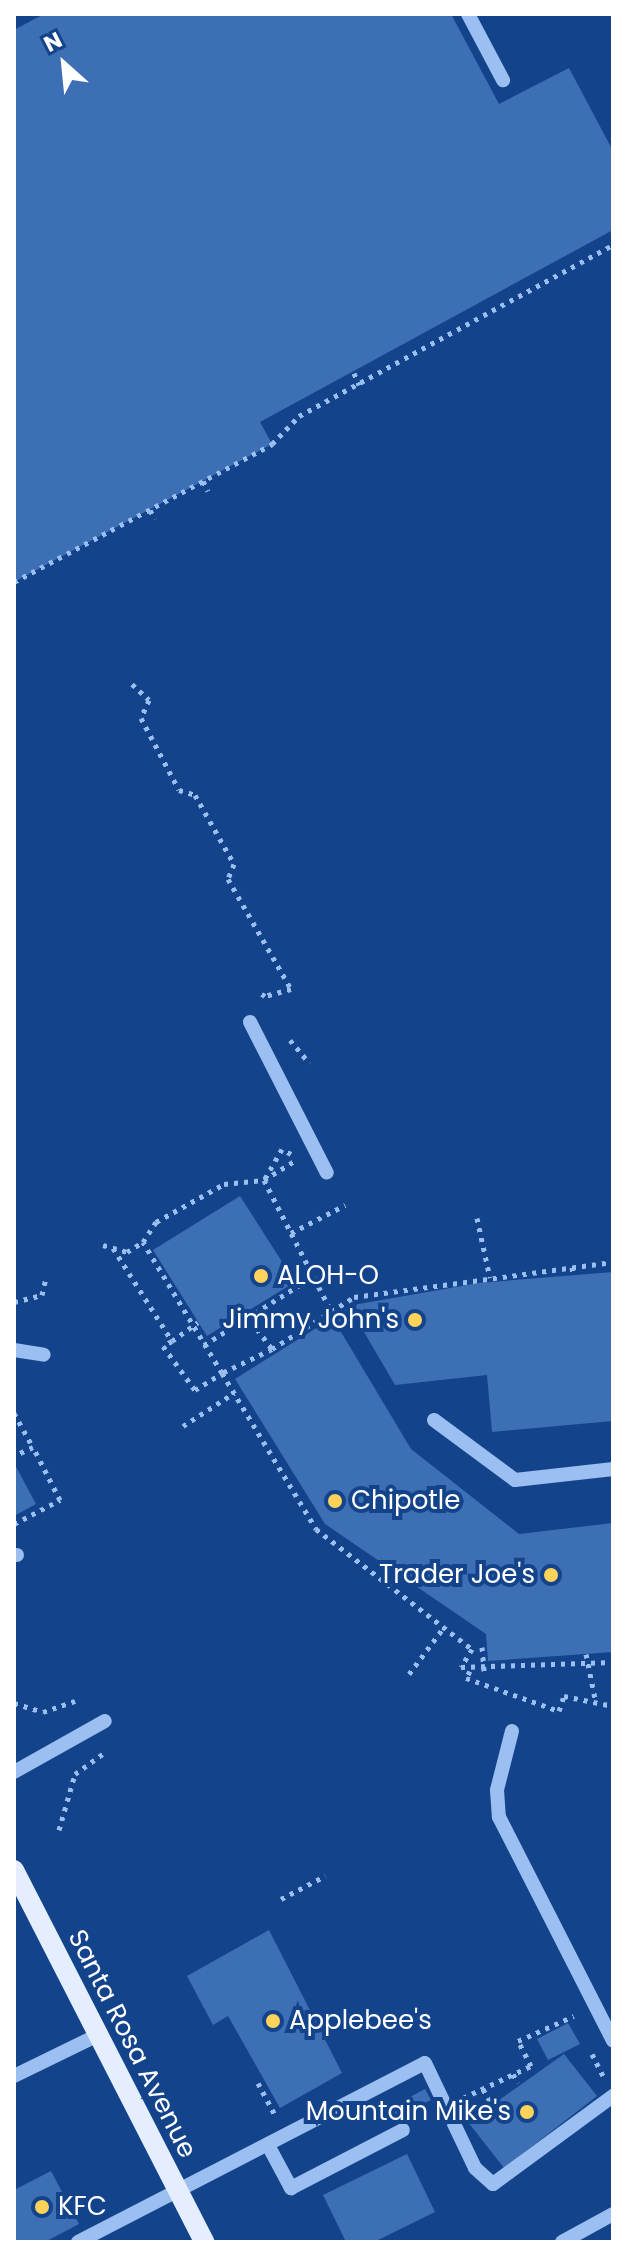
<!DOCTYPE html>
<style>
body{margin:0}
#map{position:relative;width:627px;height:2256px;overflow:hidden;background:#13448b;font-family:Poppins,sans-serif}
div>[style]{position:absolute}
.building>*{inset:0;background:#3c6fb4}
.path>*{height:5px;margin-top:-2.5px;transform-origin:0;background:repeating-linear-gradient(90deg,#9bbff0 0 4px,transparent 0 10px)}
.minor>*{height:14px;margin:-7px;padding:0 7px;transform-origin:7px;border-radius:7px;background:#9bbff0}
.major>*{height:20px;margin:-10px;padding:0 10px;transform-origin:10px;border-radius:10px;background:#e4eeff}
.dots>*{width:22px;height:22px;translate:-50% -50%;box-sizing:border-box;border:4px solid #13448b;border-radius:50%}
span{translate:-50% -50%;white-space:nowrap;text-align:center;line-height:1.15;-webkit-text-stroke:8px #13448b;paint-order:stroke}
.poi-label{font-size:26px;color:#fff}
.left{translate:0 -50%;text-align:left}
.right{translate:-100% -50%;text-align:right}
.street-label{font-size:26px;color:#fff}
.frame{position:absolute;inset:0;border:16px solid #fff;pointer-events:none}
.north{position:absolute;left:24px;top:24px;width:80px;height:80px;-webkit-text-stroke:6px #13448b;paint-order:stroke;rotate:333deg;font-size:22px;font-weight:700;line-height:32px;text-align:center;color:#fff}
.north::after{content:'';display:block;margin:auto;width:28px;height:36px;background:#fff;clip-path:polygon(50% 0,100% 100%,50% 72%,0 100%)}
</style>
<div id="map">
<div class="building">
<i style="clip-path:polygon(44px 14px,451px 14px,499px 104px,569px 68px,613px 151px,613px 230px,260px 422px,272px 444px,14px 582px,14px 30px)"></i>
<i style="clip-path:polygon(240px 1196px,295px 1282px,207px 1336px,153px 1250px)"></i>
<i style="clip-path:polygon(613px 1272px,613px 1421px,492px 1432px,487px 1375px,395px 1385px,357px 1320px,341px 1332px,411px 1449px,519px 1534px,613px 1523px,613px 1652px,488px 1661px,486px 1634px,325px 1524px,235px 1379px,353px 1305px,479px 1283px)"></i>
<i style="clip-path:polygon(14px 1463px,36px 1504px,14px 1516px)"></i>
<i style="clip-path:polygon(269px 1930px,342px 2073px,280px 2108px,228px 2016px,213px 2025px,187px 1976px)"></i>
<i style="clip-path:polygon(568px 2023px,580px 2044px,548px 2060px,537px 2039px)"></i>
<i style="clip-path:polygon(564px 2054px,597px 2096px,504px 2168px,468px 2122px)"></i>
<i style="clip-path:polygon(425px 2089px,431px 2100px,414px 2108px,408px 2098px)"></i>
<i style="clip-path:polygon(404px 2102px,413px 2116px,399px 2125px,390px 2111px)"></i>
<i style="clip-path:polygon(407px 2154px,435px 2212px,374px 2242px,346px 2242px,323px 2195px)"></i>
<i style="clip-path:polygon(51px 2171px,79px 2224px,45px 2242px,14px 2242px,14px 2190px)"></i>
</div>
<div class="path">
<i style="left:354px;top:373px;width:13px;rotate:67deg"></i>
<i style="left:203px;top:481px;width:11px;rotate:63deg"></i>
<i style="left:150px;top:510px;width:10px;rotate:61deg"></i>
<i style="left:14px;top:582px;width:293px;rotate:-28.1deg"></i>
<i style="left:272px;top:444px;width:39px;rotate:-46deg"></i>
<i style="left:299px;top:416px;width:358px;rotate:-28.6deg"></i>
<i style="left:132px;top:684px;width:23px;rotate:43deg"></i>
<i style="left:149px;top:700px;width:20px;rotate:114deg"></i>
<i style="left:141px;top:718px;width:81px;rotate:62.2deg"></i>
<i style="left:179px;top:790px;width:17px;rotate:17deg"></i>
<i style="left:195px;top:795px;width:79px;rotate:60.5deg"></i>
<i style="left:234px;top:864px;width:16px;rotate:112deg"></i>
<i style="left:228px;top:879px;width:127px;rotate:60.2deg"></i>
<i style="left:291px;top:989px;width:27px;rotate:165deg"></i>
<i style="left:265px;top:996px;width:9px;rotate:-148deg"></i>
<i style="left:290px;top:1040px;width:30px;rotate:50deg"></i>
<i style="left:291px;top:1154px;width:10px;rotate:-151deg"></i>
<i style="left:282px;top:1149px;width:36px;rotate:120deg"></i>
<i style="left:264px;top:1180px;width:149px;rotate:62.9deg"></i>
<i style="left:477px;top:1218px;width:61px;rotate:77.8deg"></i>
<i style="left:291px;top:1233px;width:61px;rotate:-27.4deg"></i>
<i style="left:103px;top:1245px;width:25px;rotate:16deg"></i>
<i style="left:127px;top:1252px;width:19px;rotate:-32deg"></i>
<i style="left:113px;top:1248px;width:110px;rotate:57.6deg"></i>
<i style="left:172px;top:1341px;width:10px;rotate:151deg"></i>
<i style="left:163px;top:1346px;width:54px;rotate:54deg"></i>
<i style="left:195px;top:1390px;width:32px;rotate:-32deg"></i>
<i style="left:222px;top:1373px;width:153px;rotate:-121.1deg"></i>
<i style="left:143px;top:1242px;width:24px;rotate:-57deg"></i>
<i style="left:156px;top:1222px;width:78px;rotate:-29.2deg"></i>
<i style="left:224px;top:1184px;width:40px;rotate:-5.7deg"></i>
<i style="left:264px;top:1180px;width:38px;rotate:-32deg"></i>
<i style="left:572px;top:1267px;width:8px;rotate:83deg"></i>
<i style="left:14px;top:1302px;width:29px;rotate:-14deg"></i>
<i style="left:42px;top:1295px;width:18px;rotate:-77deg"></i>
<i style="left:245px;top:1313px;width:45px;rotate:53.1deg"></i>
<i style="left:272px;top:1349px;width:97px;rotate:-32.4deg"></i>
<i style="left:354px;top:1297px;width:261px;rotate:-7.7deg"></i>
<i style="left:172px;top:1341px;width:32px;rotate:-36deg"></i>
<i style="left:204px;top:1345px;width:130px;rotate:-32.1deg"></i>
<i style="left:272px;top:1349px;width:55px;rotate:154.4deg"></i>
<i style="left:222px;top:1373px;width:182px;rotate:58.9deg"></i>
<i style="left:316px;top:1529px;width:197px;rotate:37.6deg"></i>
<i style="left:472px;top:1649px;width:21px;rotate:121deg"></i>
<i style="left:461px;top:1667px;width:152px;rotate:-1.9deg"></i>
<i style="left:14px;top:1413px;width:39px;rotate:61deg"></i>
<i style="left:33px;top:1447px;width:21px;rotate:155deg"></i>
<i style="left:183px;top:1426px;width:61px;rotate:-32.9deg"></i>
<i style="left:14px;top:1524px;width:52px;rotate:-27.6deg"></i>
<i style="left:60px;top:1500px;width:59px;rotate:-117deg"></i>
<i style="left:482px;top:1647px;width:24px;rotate:85deg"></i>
<i style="left:586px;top:1654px;width:50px;rotate:78.5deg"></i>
<i style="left:470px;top:1671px;width:8px;rotate:120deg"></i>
<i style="left:466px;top:1678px;width:99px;rotate:19.5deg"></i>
<i style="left:559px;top:1711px;width:16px;rotate:-72deg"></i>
<i style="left:564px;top:1696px;width:50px;rotate:11.5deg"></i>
<i style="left:409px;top:1674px;width:59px;rotate:-53.3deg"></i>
<i style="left:14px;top:1703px;width:30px;rotate:17deg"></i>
<i style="left:43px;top:1712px;width:34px;rotate:-19deg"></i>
<i style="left:59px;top:1830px;width:58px;rotate:-74.1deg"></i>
<i style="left:75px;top:1774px;width:34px;rotate:-36deg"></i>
<i style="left:281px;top:1899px;width:50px;rotate:-27.6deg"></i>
<i style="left:592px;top:2054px;width:27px;rotate:63deg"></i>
<i style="left:513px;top:2074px;width:10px;rotate:61deg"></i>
<i style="left:258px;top:2083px;width:36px;rotate:62deg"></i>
<i style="left:483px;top:2089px;width:16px;rotate:60deg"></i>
<i style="left:463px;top:2098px;width:75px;rotate:-25.2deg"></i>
<i style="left:531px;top:2066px;width:28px;rotate:-117deg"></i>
<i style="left:518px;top:2041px;width:61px;rotate:-24.1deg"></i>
</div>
<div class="minor">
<i style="left:468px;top:14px;width:75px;rotate:62.1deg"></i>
<i style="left:250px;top:1022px;width:169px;rotate:63deg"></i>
<i style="left:14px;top:1350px;width:30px;rotate:9deg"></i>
<i style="left:434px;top:1420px;width:101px;rotate:36.5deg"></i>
<i style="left:515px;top:1480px;width:99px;rotate:-6.4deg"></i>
<i style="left:14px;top:1555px;width:3px"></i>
<i style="left:512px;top:1731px;width:61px;rotate:104.3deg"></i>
<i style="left:497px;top:1790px;width:27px;rotate:86deg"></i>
<i style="left:499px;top:1817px;width:251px;rotate:63deg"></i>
<i style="left:14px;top:1772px;width:104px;rotate:-29.3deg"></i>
<i style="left:14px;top:2076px;width:93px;rotate:-26deg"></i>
<i style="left:269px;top:2147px;width:47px;rotate:61.8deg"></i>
<i style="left:291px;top:2188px;width:126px;rotate:-27.4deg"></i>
<i style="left:78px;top:2242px;width:390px;rotate:-27.3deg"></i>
<i style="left:425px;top:2063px;width:116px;rotate:64.5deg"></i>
<i style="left:475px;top:2168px;width:24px;rotate:42deg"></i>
<i style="left:493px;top:2184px;width:149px;rotate:-36.3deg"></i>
<i style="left:562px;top:2242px;width:58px;rotate:-28.8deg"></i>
</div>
<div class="major">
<i style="left:14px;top:1870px;width:418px;rotate:62.9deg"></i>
</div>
<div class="dots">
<i style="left:261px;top:1276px;background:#ffd35a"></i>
<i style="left:415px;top:1320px;background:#ffd35a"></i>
<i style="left:335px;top:1501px;background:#ffd35a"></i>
<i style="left:551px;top:1575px;background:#ffd35a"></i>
<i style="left:273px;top:2021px;background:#ffd35a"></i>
<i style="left:527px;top:2112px;background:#ffd35a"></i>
<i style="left:42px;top:2207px;background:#ffd35a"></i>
</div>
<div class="poi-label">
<span class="left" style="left:277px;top:1276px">ALOH-O</span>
<span class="right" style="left:399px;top:1320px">Jimmy John's</span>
<span class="left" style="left:351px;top:1501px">Chipotle</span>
<span class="right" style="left:535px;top:1575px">Trader Joe's</span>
<span class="left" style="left:289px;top:2021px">Applebee's</span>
<span class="right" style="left:511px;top:2112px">Mountain Mike's</span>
<span class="left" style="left:58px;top:2207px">KFC</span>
</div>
<div class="street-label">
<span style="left:132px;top:2044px;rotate:63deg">Santa Rosa Avenue</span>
</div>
<div class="frame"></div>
<div class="north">N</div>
</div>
